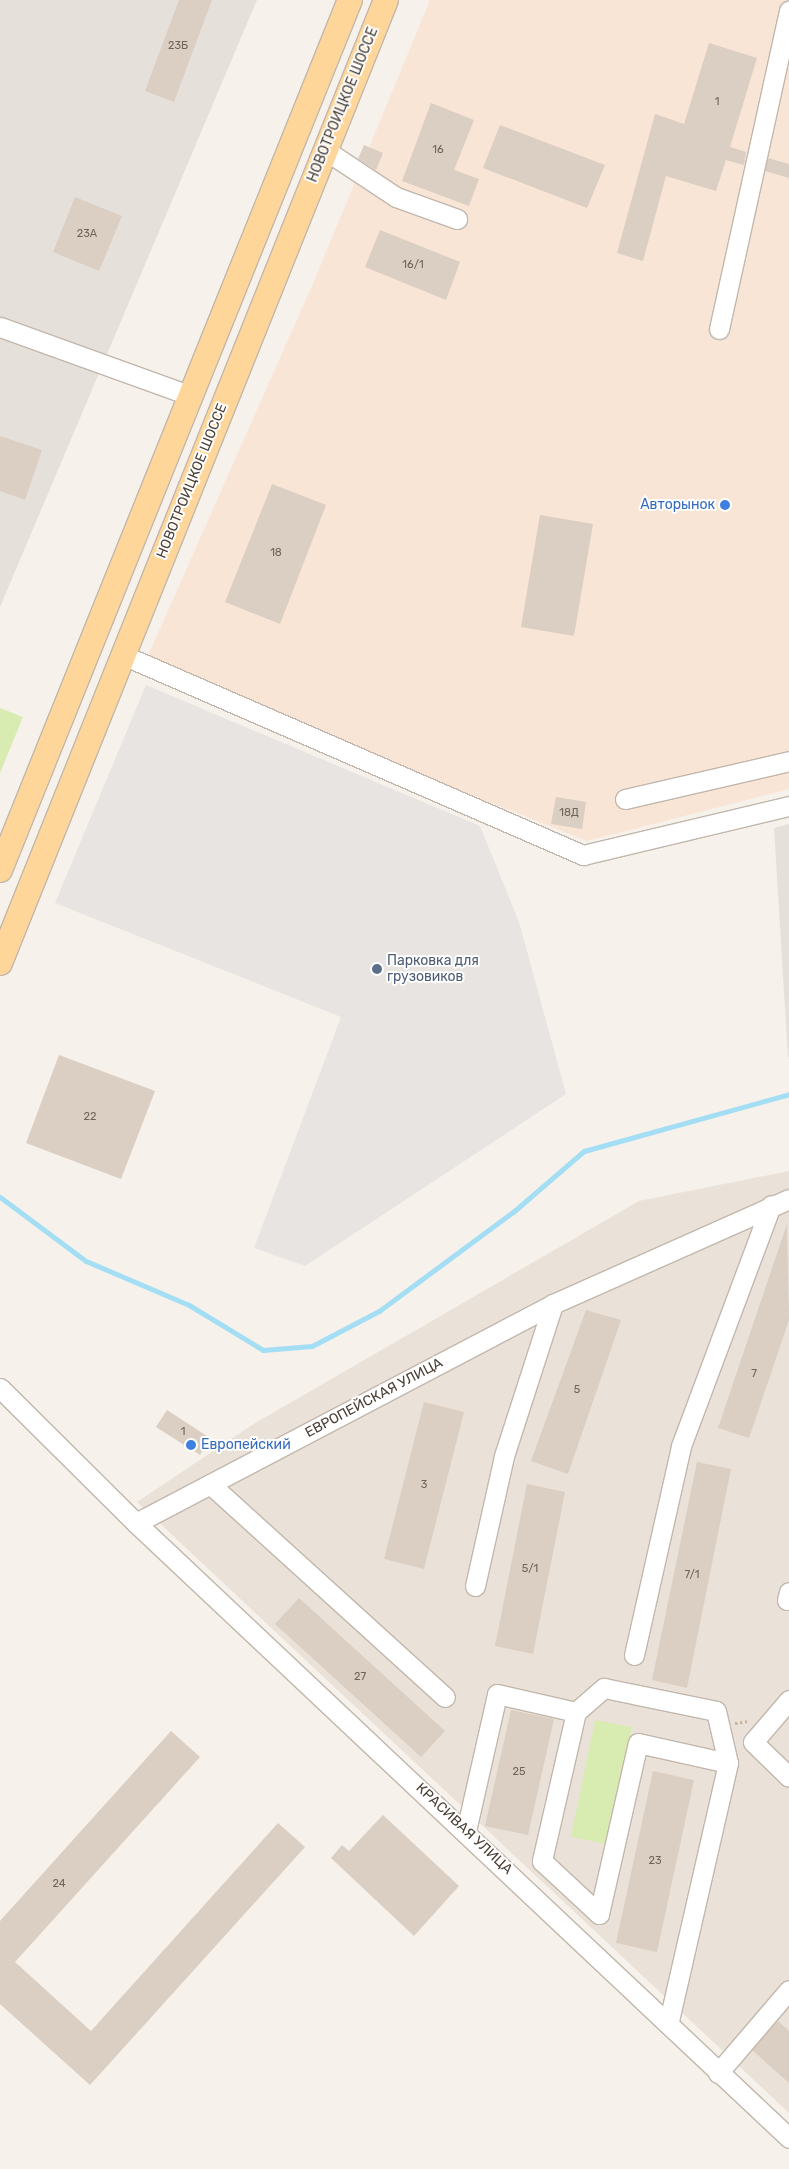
<!DOCTYPE html>
<meta charset="utf-8">
<style>
body{margin:0}
#map{position:relative;width:789px;height:2169px;overflow:hidden;background:#f6f1ea;font-family:Rubik,sans-serif}
div>[style]{position:absolute}
.residential>*{inset:0;background:#eae2d8}
.commercial>*{inset:0;background:#f8e5d5}
.industrial>*{inset:0;background:#e6e0db}
.green>*{inset:0;background:#d8ecb1}
.parking>*{inset:0;background:#e7e4e2}
.stream>*{height:5px;margin:-2.5px;padding:0 2.5px;transform-origin:2.5px;border-radius:2.5px;background:#a4def5}
.building>*{inset:0;background:#dbcec2}
.path>*{height:3px;margin-top:-1.5px;transform-origin:0;background:repeating-linear-gradient(90deg,#c5b19c 0 2.5px,transparent 0 5px)}
.roads{filter:drop-shadow(1px 0 #c2b7ac) drop-shadow(-1px 0 #c2b7ac) drop-shadow(0 1px #c2b7ac) drop-shadow(0 -1px #c2b7ac)}
.minor>*{height:19px;margin:-9.5px;padding:0 9.5px;transform-origin:9.5px;border-radius:9.5px;background:#fff}
.major>*{height:24px;margin:-12px;padding:0 12px;transform-origin:12px;border-radius:12px;background:#ffd69a}
.dots>*{width:14px;height:14px;translate:-50% -50%;box-sizing:border-box;border:2px solid #fff;border-radius:50%}
span{translate:-50% -50%;white-space:nowrap;text-align:center;line-height:1.15;-webkit-text-stroke:4px #fff;paint-order:stroke}
.number-label{font-size:11px;color:#6f645a}
.number-label span{-webkit-text-stroke-width:0}
.street-label{font-size:14px;color:#4b4137}
.shop-label{font-size:14px;color:#366cbe}
.right{translate:-100% -50%;text-align:right}
.left{translate:0 -50%;text-align:left}
.service-label{font-size:14px;color:#4e5e75}
</style>
<div id="map">
<div class="residential">
<i style="clip-path:polygon(789px 1171px,789px 2113px,137px 1502px,252px 1425px,639px 1201px)"></i>
</div>
<div class="commercial">
<i style="clip-path:polygon(430px 0,789px 0,789px 789px,587px 841px,144px 665px,315px 279px)"></i>
</div>
<div class="industrial">
<i style="clip-path:polygon(0 0,257px 0,0 607px)"></i>
<i style="clip-path:polygon(789px 824px,789px 1057px,788px 1057px,774px 828px)"></i>
</div>
<div class="green">
<i style="clip-path:polygon(0 708px,23px 717px,0 773px)"></i>
<i style="clip-path:polygon(595px 1720px,632px 1727px,607px 1844px,571px 1837px)"></i>
</div>
<div class="parking">
<i style="clip-path:polygon(146px 685px,480px 826px,519px 922px,566px 1094px,305px 1266px,254px 1248px,341px 1017px,55px 903px)"></i>
</div>
<div class="stream">
<i style="left:0;top:1197px;width:107px;rotate:36.7deg"></i>
<i style="left:86px;top:1261px;width:112px;rotate:23.1deg"></i>
<i style="left:189px;top:1305px;width:87px;rotate:31.3deg"></i>
<i style="left:263px;top:1350px;width:49px;rotate:-4.7deg"></i>
<i style="left:312px;top:1346px;width:76px;rotate:-27.6deg"></i>
<i style="left:379px;top:1311px;width:167px;rotate:-36.5deg"></i>
<i style="left:513px;top:1212px;width:94px;rotate:-40.7deg"></i>
<i style="left:584px;top:1151px;width:213px;rotate:-15.5deg"></i>
</div>
<div class="building">
<i style="clip-path:polygon(179px 0,212px 0,174px 102px,145px 91px)"></i>
<i style="clip-path:polygon(709px 43px,757px 58px,730px 147px,746px 152px,744px 165px,726px 160px,716px 191px,666px 176px,643px 261px,617px 253px,655px 114px,684px 124px)"></i>
<i style="clip-path:polygon(431px 103px,474px 120px,454px 170px,479px 179px,469px 206px,402px 181px)"></i>
<i style="clip-path:polygon(500px 125px,605px 165px,587px 208px,483px 168px)"></i>
<i style="clip-path:polygon(364px 145px,383px 153px,376px 170px,358px 159px)"></i>
<i style="clip-path:polygon(768px 158px,789px 164px,789px 178px,765px 171px)"></i>
<i style="clip-path:polygon(75px 197px,122px 216px,99px 271px,53px 252px)"></i>
<i style="clip-path:polygon(380px 230px,460px 262px,446px 300px,365px 267px)"></i>
<i style="clip-path:polygon(0 436px,42px 450px,25px 500px,0 491px)"></i>
<i style="clip-path:polygon(272px 484px,326px 505px,280px 624px,225px 602px)"></i>
<i style="clip-path:polygon(540px 515px,593px 524px,574px 636px,521px 627px)"></i>
<i style="clip-path:polygon(556px 797px,586px 802px,582px 829px,551px 824px)"></i>
<i style="clip-path:polygon(59px 1055px,155px 1091px,121px 1179px,26px 1143px)"></i>
<i style="clip-path:polygon(787px 1224px,789px 1320px,749px 1438px,718px 1428px)"></i>
<i style="clip-path:polygon(586px 1310px,621px 1320px,568px 1474px,531px 1461px)"></i>
<i style="clip-path:polygon(424px 1402px,464px 1412px,424px 1569px,384px 1559px)"></i>
<i style="clip-path:polygon(167px 1410px,210px 1438px,200px 1455px,156px 1427px)"></i>
<i style="clip-path:polygon(697px 1462px,731px 1469px,687px 1688px,652px 1680px)"></i>
<i style="clip-path:polygon(527px 1484px,565px 1492px,533px 1654px,495px 1646px)"></i>
<i style="clip-path:polygon(299px 1598px,445px 1731px,421px 1757px,275px 1624px)"></i>
<i style="clip-path:polygon(511px 1710px,554px 1719px,528px 1835px,485px 1826px)"></i>
<i style="clip-path:polygon(171px 1731px,200px 1757px,15px 1962px,91px 2031px,278px 1823px,305px 1847px,90px 2085px,0 2004px,0 1921px)"></i>
<i style="clip-path:polygon(653px 1771px,694px 1780px,657px 1952px,616px 1943px)"></i>
<i style="clip-path:polygon(383px 1815px,459px 1886px,414px 1936px,331px 1858px,342px 1845px,349px 1851px)"></i>
<i style="clip-path:polygon(778px 2021px,789px 2031px,789px 2083px,752px 2050px)"></i>
</div>
<div class="path">
<i style="left:735px;top:1723px;width:12px;rotate:-9deg"></i>
</div>
<div class="roads">
<div class="minor">
<i style="left:325px;top:150px;width:85px;rotate:33.5deg"></i>
<i style="left:396px;top:197px;width:65px;rotate:19.8deg"></i>
<i style="left:0;top:327px;width:204px;rotate:19.8deg"></i>
<i style="left:719px;top:329px;width:326px;rotate:-77.6deg"></i>
<i style="left:123px;top:655px;width:502px;rotate:23.5deg"></i>
<i style="left:583px;top:855px;width:212px;rotate:-13.4deg"></i>
<i style="left:625px;top:799px;width:168px;rotate:-13deg"></i>
<i style="left:0;top:1388px;width:192px;rotate:44.8deg"></i>
<i style="left:136px;top:1523px;width:471px;rotate:-27.7deg"></i>
<i style="left:553px;top:1304px;width:258px;rotate:-24deg"></i>
<i style="left:210px;top:1484px;width:317px;rotate:42.2deg"></i>
<i style="left:136px;top:1523px;width:897px;rotate:43.28deg"></i>
<i style="left:475px;top:1586px;width:133px;rotate:-77.4deg"></i>
<i style="left:504px;top:1456px;width:160px;rotate:-72.1deg"></i>
<i style="left:787px;top:1600px;width:8px;rotate:-76deg"></i>
<i style="left:634px;top:1655px;width:214px;rotate:-77.3deg"></i>
<i style="left:681px;top:1446px;width:257px;rotate:-69.5deg"></i>
<i style="left:789px;top:1700px;width:55px;rotate:130.6deg"></i>
<i style="left:753px;top:1742px;width:50px;rotate:44.2deg"></i>
<i style="left:576px;top:1712px;width:37px;rotate:-41deg"></i>
<i style="left:604px;top:1688px;width:114px;rotate:11.6deg"></i>
<i style="left:716px;top:1711px;width:53px;rotate:77deg"></i>
<i style="left:466px;top:1831px;width:140px;rotate:-77.2deg"></i>
<i style="left:497px;top:1694px;width:81px;rotate:12.8deg"></i>
<i style="left:576px;top:1712px;width:153px;rotate:102.9deg"></i>
<i style="left:542px;top:1861px;width:78px;rotate:42.9deg"></i>
<i style="left:599px;top:1914px;width:175px;rotate:-77.2deg"></i>
<i style="left:638px;top:1743px;width:92px;rotate:12.5deg"></i>
<i style="left:728px;top:1763px;width:265px;rotate:102.9deg"></i>
<i style="left:718px;top:2073px;width:109px;rotate:-49.5deg"></i>
</div>
<div class="major">
<i style="left:0;top:870px;width:938px;rotate:-68.09deg"></i>
<i style="left:0;top:963px;width:1037px;rotate:-68.16deg"></i>
</div>
</div>
<div class="dots">
<i style="left:725px;top:505px;background:#3f7fe0"></i>
<i style="left:377px;top:969px;background:#5c6f8a"></i>
<i style="left:191px;top:1445px;background:#3f7fe0"></i>
</div>
<div class="number-label">
<span style="left:178px;top:46px">23Б</span>
<span style="left:717px;top:102px">1</span>
<span style="left:438px;top:150px">16</span>
<span style="left:87px;top:234px">23А</span>
<span style="left:413px;top:265px">16/1</span>
<span style="left:276px;top:553px">18</span>
<span style="left:569px;top:813px">18Д</span>
<span style="left:90px;top:1117px">22</span>
<span style="left:754px;top:1374px">7</span>
<span style="left:577px;top:1390px">5</span>
<span style="left:183px;top:1432px">1</span>
<span style="left:424px;top:1485px">3</span>
<span style="left:530px;top:1569px">5/1</span>
<span style="left:692px;top:1575px">7/1</span>
<span style="left:360px;top:1677px">27</span>
<span style="left:519px;top:1772px">25</span>
<span style="left:655px;top:1861px">23</span>
<span style="left:59px;top:1884px">24</span>
</div>
<div class="street-label">
<span style="left:343px;top:105px;rotate:-68deg">НОВОТРОИЦКОЕ ШОССЕ</span>
<span style="left:192px;top:481px;rotate:-68deg">НОВОТРОИЦКОЕ ШОССЕ</span>
<span style="left:374px;top:1398px;rotate:-28deg">ЕВРОПЕЙСКАЯ УЛИЦА</span>
<span style="left:464px;top:1829px;rotate:43deg">КРАСИВАЯ УЛИЦА</span>
</div>
<div class="shop-label">
<span class="right" style="left:715px;top:505px">Авторынок</span>
<span class="left" style="left:201px;top:1445px">Европейский</span>
</div>
<div class="service-label">
<span class="left" style="left:387px;top:969px">Парковка для<br>грузовиков</span>
</div>
</div>
